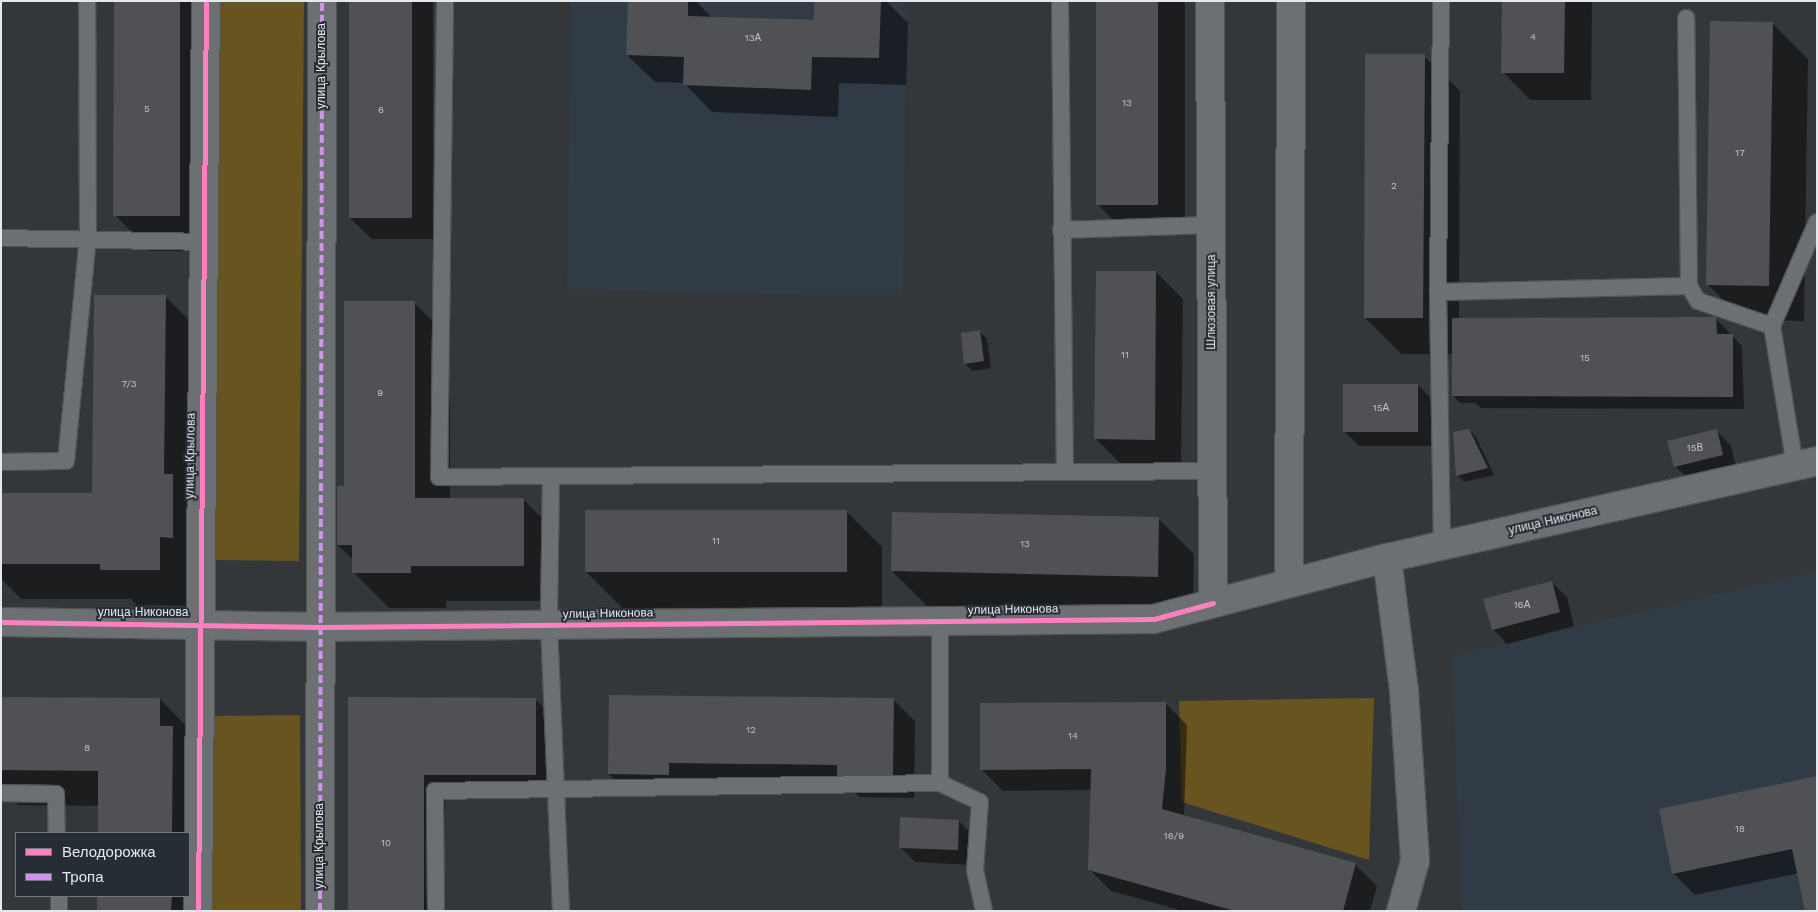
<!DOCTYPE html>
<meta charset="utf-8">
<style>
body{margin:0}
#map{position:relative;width:1818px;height:912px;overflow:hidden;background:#34373a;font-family:"Work Sans",sans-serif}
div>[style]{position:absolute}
.built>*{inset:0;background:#313b46}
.green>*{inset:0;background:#67541f}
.shadow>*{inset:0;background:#0007}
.building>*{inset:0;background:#4f5154}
.roads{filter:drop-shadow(1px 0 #515357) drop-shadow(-1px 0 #515357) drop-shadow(0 1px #515357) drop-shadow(0 -1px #515357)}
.lane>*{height:16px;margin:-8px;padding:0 8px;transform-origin:8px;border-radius:8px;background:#6d7073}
.street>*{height:28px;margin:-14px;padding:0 14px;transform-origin:14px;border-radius:14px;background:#6d7073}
.secondary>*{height:28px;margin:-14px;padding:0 14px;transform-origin:14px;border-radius:14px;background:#6d7073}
.quiet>*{height:4px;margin-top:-2px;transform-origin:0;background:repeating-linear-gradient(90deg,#d193ec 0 8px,transparent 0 12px)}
.cycleway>*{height:5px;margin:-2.5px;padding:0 2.5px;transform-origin:2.5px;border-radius:2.5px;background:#ff80c0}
span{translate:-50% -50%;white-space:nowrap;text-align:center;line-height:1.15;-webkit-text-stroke:4px #262d34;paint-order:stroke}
.number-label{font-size:10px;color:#c0c3c8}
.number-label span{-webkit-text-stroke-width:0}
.street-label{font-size:12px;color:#e5e9ee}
.frame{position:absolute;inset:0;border:2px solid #e5e9ee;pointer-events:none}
.legend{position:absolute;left:15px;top:832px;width:175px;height:65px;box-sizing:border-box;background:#262d34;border:1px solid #72787e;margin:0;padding:6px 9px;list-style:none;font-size:15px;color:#e5e9ee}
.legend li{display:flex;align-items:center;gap:10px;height:25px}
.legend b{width:25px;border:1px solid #72787e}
</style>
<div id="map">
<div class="built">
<i style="clip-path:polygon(571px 1px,907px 1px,903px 295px,567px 290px)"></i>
<i style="clip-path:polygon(1817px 571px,1817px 911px,1461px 911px,1452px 656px)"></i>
</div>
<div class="green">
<i style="clip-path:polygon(220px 1px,304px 1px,299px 561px,215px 560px)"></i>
<i style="clip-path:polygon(1374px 698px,1369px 860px,1182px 802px,1179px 701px)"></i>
<i style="clip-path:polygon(300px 715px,301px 911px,212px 911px,212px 716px)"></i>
</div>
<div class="shadow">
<i style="clip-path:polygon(115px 1px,216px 1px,215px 251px,150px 251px,115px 215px)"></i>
<i style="clip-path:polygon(351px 1px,433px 1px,433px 239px,372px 239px,350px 218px)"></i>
<i style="clip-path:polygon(629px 1px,696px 1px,712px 18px,815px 21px,816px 1px,886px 1px,908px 23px,906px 85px,839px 83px,838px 117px,712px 112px,684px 83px,655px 82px,627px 55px)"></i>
<i style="clip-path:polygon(1098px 1px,1185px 1px,1185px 232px,1125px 232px,1098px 205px)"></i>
<i style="clip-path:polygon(1503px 1px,1592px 1px,1591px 100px,1530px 100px,1503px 72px)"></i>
<i style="clip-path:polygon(1772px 23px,1808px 59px,1804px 321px,1743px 320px,1707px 284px)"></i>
<i style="clip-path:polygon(1424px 56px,1460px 91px,1459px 319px,1715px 318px,1742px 346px,1744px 409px,1481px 408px,1475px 403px,1460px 403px,1453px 395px,1453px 354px,1401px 354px,1365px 318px)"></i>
<i style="clip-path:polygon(1156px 272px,1183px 299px,1181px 466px,1123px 466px,1095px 438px)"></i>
<i style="clip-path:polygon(165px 296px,201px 332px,195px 606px,137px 605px,131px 599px,21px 599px,1px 579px,1px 494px,93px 495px)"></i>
<i style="clip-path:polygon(414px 303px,450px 338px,450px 499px,523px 499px,559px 535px,559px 601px,446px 601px,446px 608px,389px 608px,354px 573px,354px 560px,338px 545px,346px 487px)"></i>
<i style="clip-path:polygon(980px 332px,987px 339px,991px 368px,973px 371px,965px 364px)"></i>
<i style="clip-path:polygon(1418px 385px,1433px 400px,1432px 446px,1359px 446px,1344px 431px)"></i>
<i style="clip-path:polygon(1469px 430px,1476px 437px,1494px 475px,1464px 482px,1457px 475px)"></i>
<i style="clip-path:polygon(1717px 431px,1731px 446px,1737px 470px,1690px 481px,1675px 466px)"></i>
<i style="clip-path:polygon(847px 512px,882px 547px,882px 607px,622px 608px,586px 572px)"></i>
<i style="clip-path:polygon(1158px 518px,1194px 554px,1193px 612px,928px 607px,892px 571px)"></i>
<i style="clip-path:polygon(1552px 583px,1567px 597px,1574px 626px,1507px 644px,1493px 629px)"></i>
<i style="clip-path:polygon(1px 698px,160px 699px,195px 735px,207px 911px,98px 911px,98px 896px,189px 896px,189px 833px,99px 833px,99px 806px,18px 805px,1px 788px)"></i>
<i style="clip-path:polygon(349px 698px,535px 699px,557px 720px,557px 796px,445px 796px,445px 911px,349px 911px)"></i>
<i style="clip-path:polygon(893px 699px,915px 721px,914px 798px,860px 797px,848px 786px,690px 784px,690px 796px,631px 795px,609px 774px)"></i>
<i style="clip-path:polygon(1165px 703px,1187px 725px,1184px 817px,1355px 864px,1377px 886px,1370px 911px,1183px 911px,1111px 891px,1089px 869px,1091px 790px,1003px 791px,981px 769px)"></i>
<i style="clip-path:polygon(1817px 777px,1799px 873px,1695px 895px,1673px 873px)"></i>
<i style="clip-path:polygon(959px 821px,974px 836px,972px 865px,915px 862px,900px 847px)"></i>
</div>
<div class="building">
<i style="clip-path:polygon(114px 1px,180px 1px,180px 216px,113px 216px)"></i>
<i style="clip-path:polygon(349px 1px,412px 1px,412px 218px,349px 218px)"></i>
<i style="clip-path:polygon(628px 1px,688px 1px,688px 16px,814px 20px,814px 1px,881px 1px,879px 58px,812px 57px,811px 90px,683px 85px,684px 57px,626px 55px)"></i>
<i style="clip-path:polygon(1096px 1px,1158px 1px,1158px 205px,1096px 205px)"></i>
<i style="clip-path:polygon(1502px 1px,1565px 1px,1564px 73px,1501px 73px)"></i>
<i style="clip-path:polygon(1710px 21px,1773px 22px,1769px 286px,1706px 285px)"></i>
<i style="clip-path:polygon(1365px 54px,1425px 54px,1423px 318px,1364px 318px)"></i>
<i style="clip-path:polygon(1096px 271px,1156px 271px,1155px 440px,1094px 439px)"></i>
<i style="clip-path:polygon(94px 295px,166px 295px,164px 474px,173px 474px,173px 538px,160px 537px,160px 570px,100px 570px,100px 564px,1px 564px,1px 493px,92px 493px)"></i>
<i style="clip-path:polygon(344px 301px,415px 301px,415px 498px,524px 498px,524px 566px,411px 566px,411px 573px,352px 573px,352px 545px,337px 545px,337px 486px,344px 486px)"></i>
<i style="clip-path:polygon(1716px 317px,1717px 334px,1733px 334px,1733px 397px,1452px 396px,1452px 318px)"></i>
<i style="clip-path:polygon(980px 330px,984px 361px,964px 364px,961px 333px)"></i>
<i style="clip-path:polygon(1343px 384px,1418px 384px,1418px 432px,1343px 432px)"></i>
<i style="clip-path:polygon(1469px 429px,1488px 468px,1456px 476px,1453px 432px)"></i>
<i style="clip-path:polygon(1717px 429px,1723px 455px,1674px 467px,1667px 441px)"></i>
<i style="clip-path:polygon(585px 510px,847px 510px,847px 572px,585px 572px)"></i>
<i style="clip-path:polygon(892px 512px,1159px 517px,1158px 577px,891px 571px)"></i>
<i style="clip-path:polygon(1552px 581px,1560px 612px,1492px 630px,1483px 599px)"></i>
<i style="clip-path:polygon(609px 695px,894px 698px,893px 777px,837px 776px,837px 765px,669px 763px,669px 775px,608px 774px)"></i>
<i style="clip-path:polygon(1px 697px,160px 698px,160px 726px,173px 726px,172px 833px,98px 833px,98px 771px,1px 770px)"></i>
<i style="clip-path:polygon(348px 697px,536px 698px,536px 775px,424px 775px,424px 911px,348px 911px)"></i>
<i style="clip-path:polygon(1166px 702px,1166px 769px,1162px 809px,1356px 863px,1343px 911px,1235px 911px,1088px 870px,1091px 769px,980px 770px,980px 703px)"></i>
<i style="clip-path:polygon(1817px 776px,1817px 911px,1805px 911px,1792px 849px,1672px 874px,1659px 809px)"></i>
<i style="clip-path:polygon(900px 817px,959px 820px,958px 850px,899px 848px)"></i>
<i style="clip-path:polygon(97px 896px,172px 896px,171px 911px,97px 911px)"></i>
</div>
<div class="roads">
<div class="lane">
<i style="left:445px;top:1px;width:476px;rotate:90.7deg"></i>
<i style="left:439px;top:477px;width:774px;rotate:-0.44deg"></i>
<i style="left:1060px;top:1px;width:471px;rotate:89.4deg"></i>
<i style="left:1441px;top:1px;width:291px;rotate:90.6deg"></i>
<i style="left:1438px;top:292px;width:251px;rotate:-1.4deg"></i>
<i style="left:1689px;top:286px;width:268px;rotate:-90.6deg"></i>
<i style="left:1061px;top:230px;width:150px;rotate:-1.9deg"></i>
<i style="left:1px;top:238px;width:202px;rotate:1.1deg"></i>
<i style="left:1689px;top:286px;width:17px;rotate:59deg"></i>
<i style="left:1698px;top:301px;width:78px;rotate:18.7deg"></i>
<i style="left:1438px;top:292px;width:254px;rotate:89.1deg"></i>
<i style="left:1px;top:462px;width:65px;rotate:-0.9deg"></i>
<i style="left:66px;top:461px;width:225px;rotate:-84.4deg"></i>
<i style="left:88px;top:237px;width:236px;rotate:-90.2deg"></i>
<i style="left:1795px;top:466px;width:142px;rotate:-99.3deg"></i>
<i style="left:1772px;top:326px;width:113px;rotate:-66.6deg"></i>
<i style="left:551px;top:476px;width:149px;rotate:90.8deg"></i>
<i style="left:549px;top:625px;width:286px;rotate:87.6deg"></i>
<i style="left:940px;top:783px;width:44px;rotate:25.4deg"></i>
<i style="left:980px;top:802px;width:68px;rotate:94.2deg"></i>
<i style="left:975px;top:870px;width:42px;rotate:77.6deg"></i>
<i style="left:1px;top:793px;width:55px;rotate:1deg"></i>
<i style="left:56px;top:794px;width:39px;rotate:89deg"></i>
<i style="left:59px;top:896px;width:15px;rotate:90deg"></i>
<i style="left:436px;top:911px;width:120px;rotate:-90.5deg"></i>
<i style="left:435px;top:791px;width:505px;rotate:-0.91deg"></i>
<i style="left:940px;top:783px;width:162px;rotate:-90deg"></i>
</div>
<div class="street">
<i style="left:1387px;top:558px;width:133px;rotate:82.7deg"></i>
<i style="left:1404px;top:690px;width:171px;rotate:86.3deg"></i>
<i style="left:1415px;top:861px;width:52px;rotate:105.6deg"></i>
<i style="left:198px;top:911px;width:910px;rotate:-89.5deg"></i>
<i style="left:320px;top:911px;width:910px;rotate:-89.87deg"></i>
</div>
<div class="secondary">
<i style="left:1210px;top:1px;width:602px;rotate:89.71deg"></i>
<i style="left:1289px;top:583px;width:582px;rotate:-89.8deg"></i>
<i style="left:1px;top:622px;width:320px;rotate:0.9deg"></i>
<i style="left:321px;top:627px;width:833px;rotate:-0.55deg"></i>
<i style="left:1154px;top:619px;width:241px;rotate:-14.7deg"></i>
<i style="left:1387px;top:558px;width:441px;rotate:-12.7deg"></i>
</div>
</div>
<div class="quiet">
<i style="left:320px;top:911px;width:910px;rotate:-89.87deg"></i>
</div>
<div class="cycleway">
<i style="left:1px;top:622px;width:320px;rotate:0.9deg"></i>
<i style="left:321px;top:627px;width:833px;rotate:-0.55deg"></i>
<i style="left:1154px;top:619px;width:61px;rotate:-15.2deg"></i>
<i style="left:198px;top:911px;width:910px;rotate:-89.5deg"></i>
</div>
<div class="number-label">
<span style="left:1533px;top:37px">4</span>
<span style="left:753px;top:38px">13А</span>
<span style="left:1127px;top:103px">13</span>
<span style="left:147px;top:109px">5</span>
<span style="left:381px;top:110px">6</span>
<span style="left:1740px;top:153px">17</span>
<span style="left:1394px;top:186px">2</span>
<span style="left:1125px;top:355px">11</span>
<span style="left:1585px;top:358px">15</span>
<span style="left:129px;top:384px">7/3</span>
<span style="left:380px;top:393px">9</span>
<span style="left:1381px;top:408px">15А</span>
<span style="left:1695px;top:448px">15В</span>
<span style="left:716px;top:541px">11</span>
<span style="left:1025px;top:544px">13</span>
<span style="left:1522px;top:605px">16А</span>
<span style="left:751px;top:730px">12</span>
<span style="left:1073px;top:736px">14</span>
<span style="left:87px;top:748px">8</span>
<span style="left:1740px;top:829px">18</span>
<span style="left:1174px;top:836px">16/9</span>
<span style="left:386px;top:843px">10</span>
</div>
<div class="street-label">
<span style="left:322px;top:66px;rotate:-90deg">улица Крылова</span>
<span style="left:1212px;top:302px;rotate:-90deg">Шлюзовая улица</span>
<span style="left:191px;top:456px;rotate:-89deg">улица Крылова</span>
<span style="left:1553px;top:521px;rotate:-13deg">улица Никонова</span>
<span style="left:1013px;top:610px;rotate:-1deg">улица Никонова</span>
<span style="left:143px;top:613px">улица Никонова</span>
<span style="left:608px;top:614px;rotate:-1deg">улица Никонова</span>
<span style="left:320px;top:846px;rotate:-90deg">улица Крылова</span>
</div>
<div class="frame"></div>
<ul class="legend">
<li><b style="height:6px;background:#ff80c0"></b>Велодорожка</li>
<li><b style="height:6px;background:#d193ec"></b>Тропа</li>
</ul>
</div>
